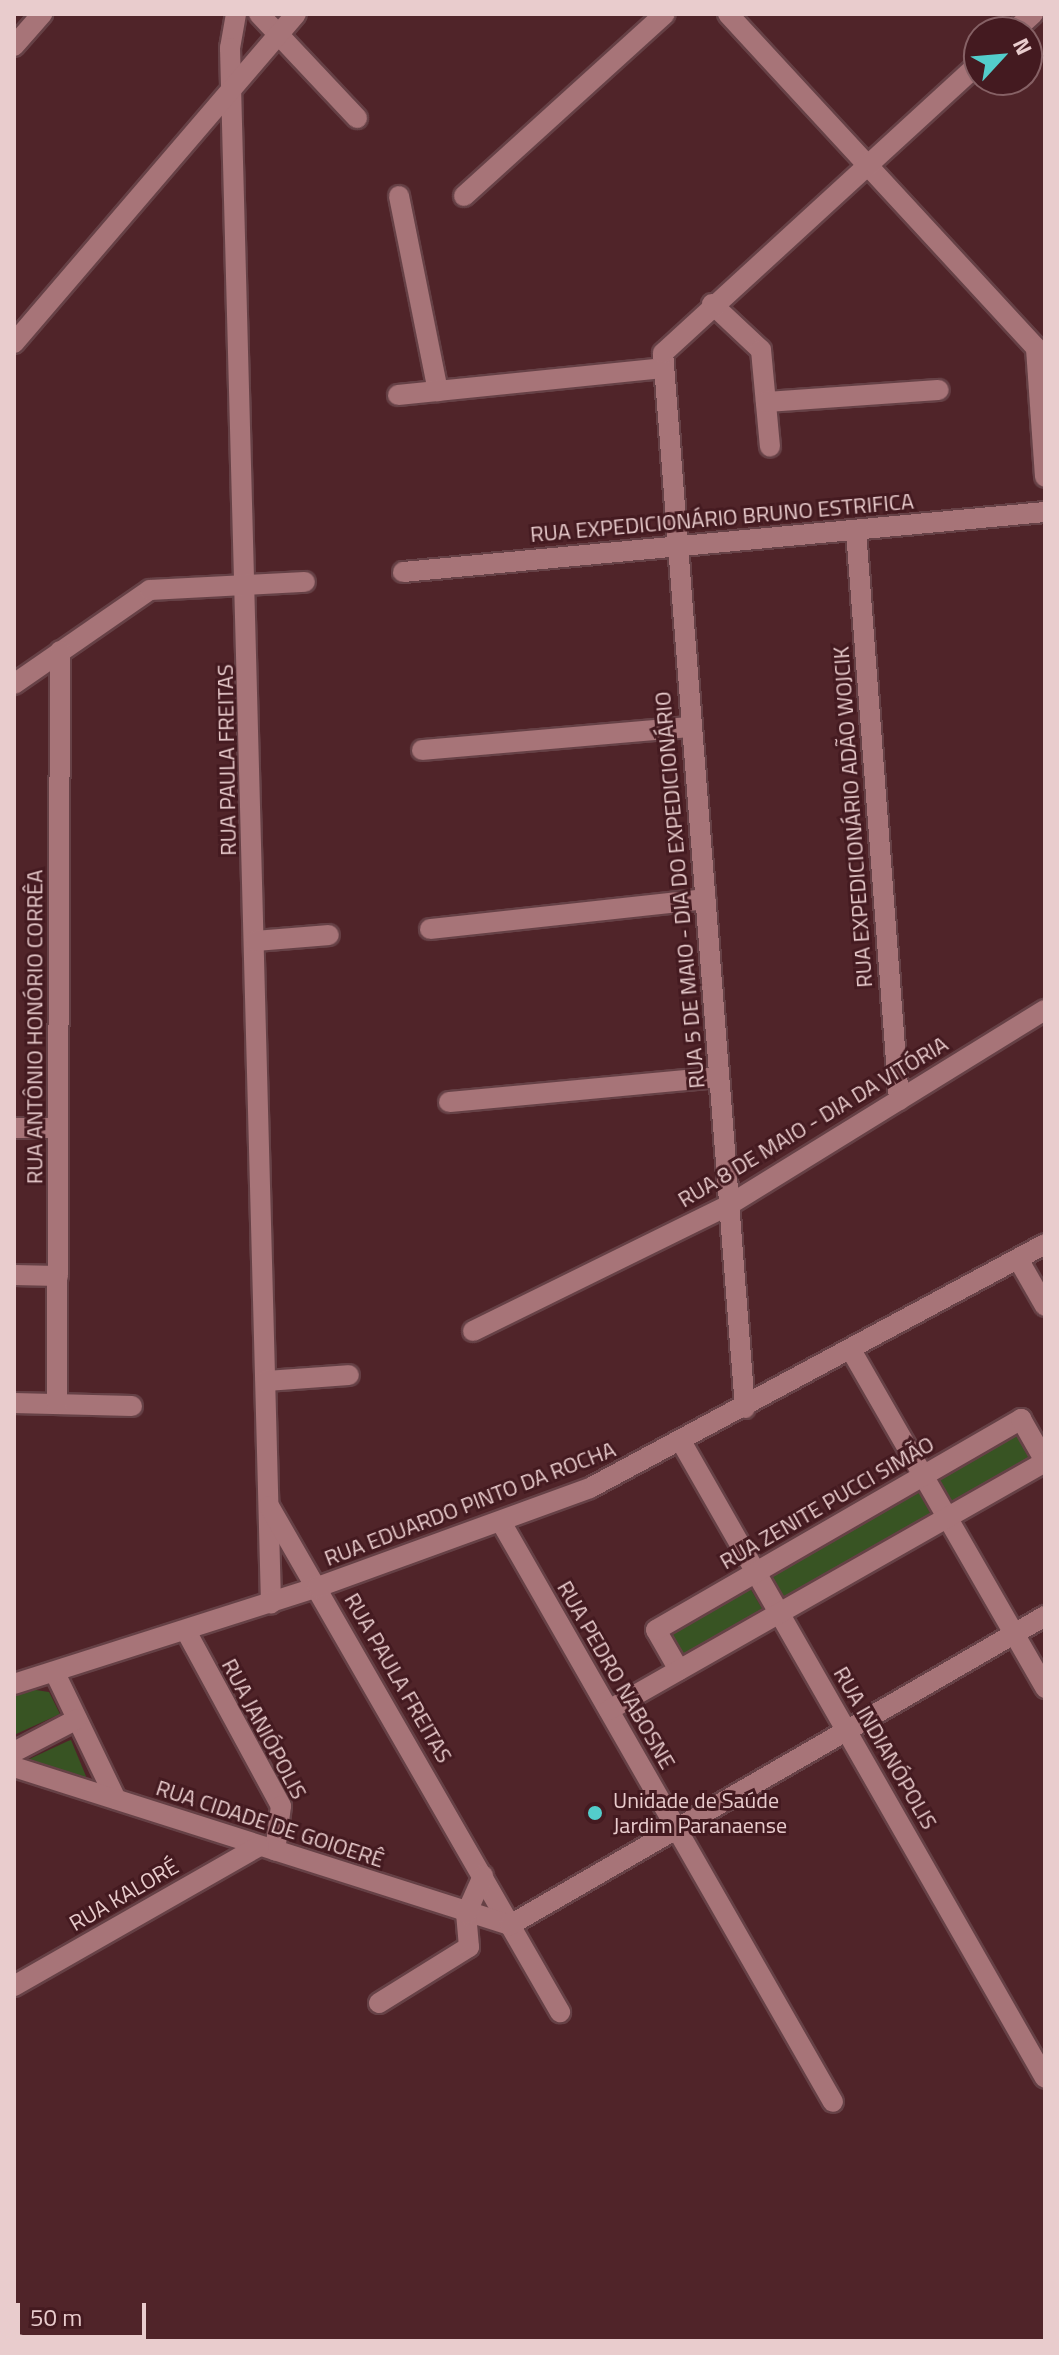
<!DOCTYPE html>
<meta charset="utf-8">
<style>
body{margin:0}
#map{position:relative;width:1059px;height:2355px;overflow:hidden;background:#502429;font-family:"Titillium Web",sans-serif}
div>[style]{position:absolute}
.green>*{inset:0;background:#385423}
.roads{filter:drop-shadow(2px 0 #664146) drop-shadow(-2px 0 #664146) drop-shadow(0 2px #664146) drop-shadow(0 -2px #664146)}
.street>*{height:20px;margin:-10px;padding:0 10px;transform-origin:10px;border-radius:10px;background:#a77478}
.secondary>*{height:20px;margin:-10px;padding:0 10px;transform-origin:10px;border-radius:10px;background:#a77478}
.rail>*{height:5px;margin-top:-2.5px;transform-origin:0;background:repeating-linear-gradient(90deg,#ad8b8d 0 10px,transparent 0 20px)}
.dots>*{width:22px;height:22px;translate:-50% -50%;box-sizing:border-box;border:4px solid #441a20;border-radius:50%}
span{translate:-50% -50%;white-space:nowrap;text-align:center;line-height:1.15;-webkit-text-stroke:6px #441a20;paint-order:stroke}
.street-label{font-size:22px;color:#e9cccd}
.poi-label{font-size:22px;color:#e9cccd}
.left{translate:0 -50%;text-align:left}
.frame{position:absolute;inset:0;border:16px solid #e9cccd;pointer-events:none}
.north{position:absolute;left:963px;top:16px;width:80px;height:80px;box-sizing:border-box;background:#441a20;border:2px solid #866165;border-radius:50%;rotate:64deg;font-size:22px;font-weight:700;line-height:32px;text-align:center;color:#e9cccd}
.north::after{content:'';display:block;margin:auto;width:28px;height:36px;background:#53cdcb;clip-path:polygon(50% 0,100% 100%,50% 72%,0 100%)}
.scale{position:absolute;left:16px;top:2303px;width:130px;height:36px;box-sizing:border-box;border:4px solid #e9cccd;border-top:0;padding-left:10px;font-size:24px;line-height:28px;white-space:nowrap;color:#e9cccd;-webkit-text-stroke:6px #441a20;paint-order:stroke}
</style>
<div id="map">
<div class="green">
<i style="clip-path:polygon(1017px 1432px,1033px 1459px,950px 1507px,935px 1480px)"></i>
<i style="clip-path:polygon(917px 1489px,933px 1518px,784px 1603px,767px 1575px)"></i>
<i style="clip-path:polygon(749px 1586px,764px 1612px,679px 1662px,664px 1635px)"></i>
<i style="clip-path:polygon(29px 1689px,49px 1692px,60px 1714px,14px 1735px,14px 1695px)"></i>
<i style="clip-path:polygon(71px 1740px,88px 1781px,23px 1762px,68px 1741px)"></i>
</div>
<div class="roads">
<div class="street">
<i style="left:236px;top:14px;width:35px;rotate:100deg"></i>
<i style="left:230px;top:48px;width:1556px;rotate:88.49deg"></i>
<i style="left:259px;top:14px;width:143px;rotate:46.7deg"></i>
<i style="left:728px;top:14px;width:454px;rotate:47.3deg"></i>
<i style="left:1013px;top:32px;width:27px;rotate:-42deg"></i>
<i style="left:14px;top:46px;width:43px;rotate:-48.8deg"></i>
<i style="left:399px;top:196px;width:199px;rotate:78.7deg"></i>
<i style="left:464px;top:196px;width:271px;rotate:-42.2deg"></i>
<i style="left:712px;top:304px;width:67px;rotate:43.2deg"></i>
<i style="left:761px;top:350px;width:97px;rotate:84.7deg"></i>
<i style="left:14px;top:343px;width:433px;rotate:-49.4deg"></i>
<i style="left:1036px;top:348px;width:129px;rotate:86deg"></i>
<i style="left:398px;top:395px;width:266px;rotate:-5.8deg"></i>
<i style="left:766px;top:402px;width:173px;rotate:-4deg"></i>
<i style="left:856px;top:530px;width:572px;rotate:85.69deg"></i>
<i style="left:403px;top:572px;width:645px;rotate:-5.34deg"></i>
<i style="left:14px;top:684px;width:165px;rotate:-34.7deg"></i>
<i style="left:150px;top:590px;width:155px;rotate:-3deg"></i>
<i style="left:422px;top:750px;width:270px;rotate:-4.9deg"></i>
<i style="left:430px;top:929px;width:277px;rotate:-6.2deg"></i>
<i style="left:256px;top:941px;width:73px;rotate:-4.7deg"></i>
<i style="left:449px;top:1102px;width:271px;rotate:-5.3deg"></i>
<i style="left:14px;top:1128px;width:44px"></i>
<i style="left:1018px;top:1259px;width:54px;rotate:60.1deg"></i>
<i style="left:14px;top:1275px;width:44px;rotate:1.3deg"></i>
<i style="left:473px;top:1331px;width:285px;rotate:-26.2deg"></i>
<i style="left:729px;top:1205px;width:371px;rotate:-31.7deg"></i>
<i style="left:851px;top:1350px;width:390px;rotate:60.1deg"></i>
<i style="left:266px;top:1381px;width:83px;rotate:-4.1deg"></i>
<i style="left:14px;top:1403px;width:118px;rotate:1.5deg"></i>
<i style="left:57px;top:1404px;width:753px;rotate:-89.77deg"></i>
<i style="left:745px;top:1408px;width:1058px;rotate:-94.44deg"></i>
<i style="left:663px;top:353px;width:429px;rotate:-42.5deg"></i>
<i style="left:682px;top:1443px;width:731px;rotate:60.25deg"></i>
<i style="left:269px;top:1506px;width:584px;rotate:60.1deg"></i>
<i style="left:501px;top:1522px;width:668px;rotate:60.21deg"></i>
<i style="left:186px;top:1631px;width:199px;rotate:61.5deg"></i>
<i style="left:281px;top:1806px;width:45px;rotate:97.6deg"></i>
<i style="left:679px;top:1670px;width:46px;rotate:-119.9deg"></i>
<i style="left:656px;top:1630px;width:422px;rotate:-30deg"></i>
<i style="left:1021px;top:1419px;width:48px;rotate:60.3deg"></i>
<i style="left:55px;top:1673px;width:140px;rotate:64.2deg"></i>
<i style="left:609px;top:1710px;width:502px;rotate:-29.63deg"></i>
<i style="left:14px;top:1752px;width:71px;rotate:-27.6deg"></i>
<i style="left:14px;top:1767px;width:521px;rotate:17.67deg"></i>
<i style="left:510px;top:1925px;width:618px;rotate:-30.01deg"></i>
<i style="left:14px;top:1986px;width:282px;rotate:-29.7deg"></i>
<i style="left:379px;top:2003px;width:106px;rotate:-31.9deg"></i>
<i style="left:469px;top:1947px;width:33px;rotate:-95deg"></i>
<i style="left:466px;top:1914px;width:42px;rotate:-65.9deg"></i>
</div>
<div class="secondary">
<i style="left:14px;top:1684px;width:319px;rotate:-17.7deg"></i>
<i style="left:318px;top:1587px;width:289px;rotate:-20deg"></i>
<i style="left:590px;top:1488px;width:516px;rotate:-28.2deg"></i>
</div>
</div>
<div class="rail">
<i style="left:14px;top:2334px;width:21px;rotate:19deg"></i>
</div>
<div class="dots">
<i style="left:595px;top:1813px;background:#53cdcb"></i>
</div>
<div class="street-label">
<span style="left:722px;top:518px;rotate:-5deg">RUA EXPEDICIONÁRIO BRUNO ESTRIFICA</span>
<span style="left:227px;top:760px;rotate:-91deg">RUA PAULA FREITAS</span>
<span style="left:853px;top:817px;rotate:-94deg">RUA EXPEDICIONÁRIO ADÃO WOJCIK</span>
<span style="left:680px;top:890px;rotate:-95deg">RUA 5 DE MAIO - DIA DO EXPEDICIONÁRIO</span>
<span style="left:35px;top:1027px;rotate:-90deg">RUA ANTÔNIO HONÓRIO CORRÊA</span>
<span style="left:813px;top:1122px;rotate:-31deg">RUA 8 DE MAIO - DIA DA VITÓRIA</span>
<span style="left:827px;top:1503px;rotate:-30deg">RUA ZENITE PUCCI SIMÃO</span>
<span style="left:470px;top:1504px;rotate:-21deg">RUA EDUARDO PINTO DA ROCHA</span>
<span style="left:616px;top:1675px;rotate:60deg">RUA PEDRO NABOSNE</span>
<span style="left:398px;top:1678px;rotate:60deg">RUA PAULA FREITAS</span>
<span style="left:264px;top:1729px;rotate:62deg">RUA JANIÓPOLIS</span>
<span style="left:885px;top:1748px;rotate:60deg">RUA INDIANÓPOLIS</span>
<span style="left:270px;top:1824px;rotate:18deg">RUA CIDADE DE GOIOERÊ</span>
<span style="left:124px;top:1895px;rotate:-30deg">RUA KALORÉ</span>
</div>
<div class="poi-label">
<span class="left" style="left:613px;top:1813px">Unidade de Saúde<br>Jardim Paranaense</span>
</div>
<div class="frame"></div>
<div class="north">N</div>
<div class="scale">50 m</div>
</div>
